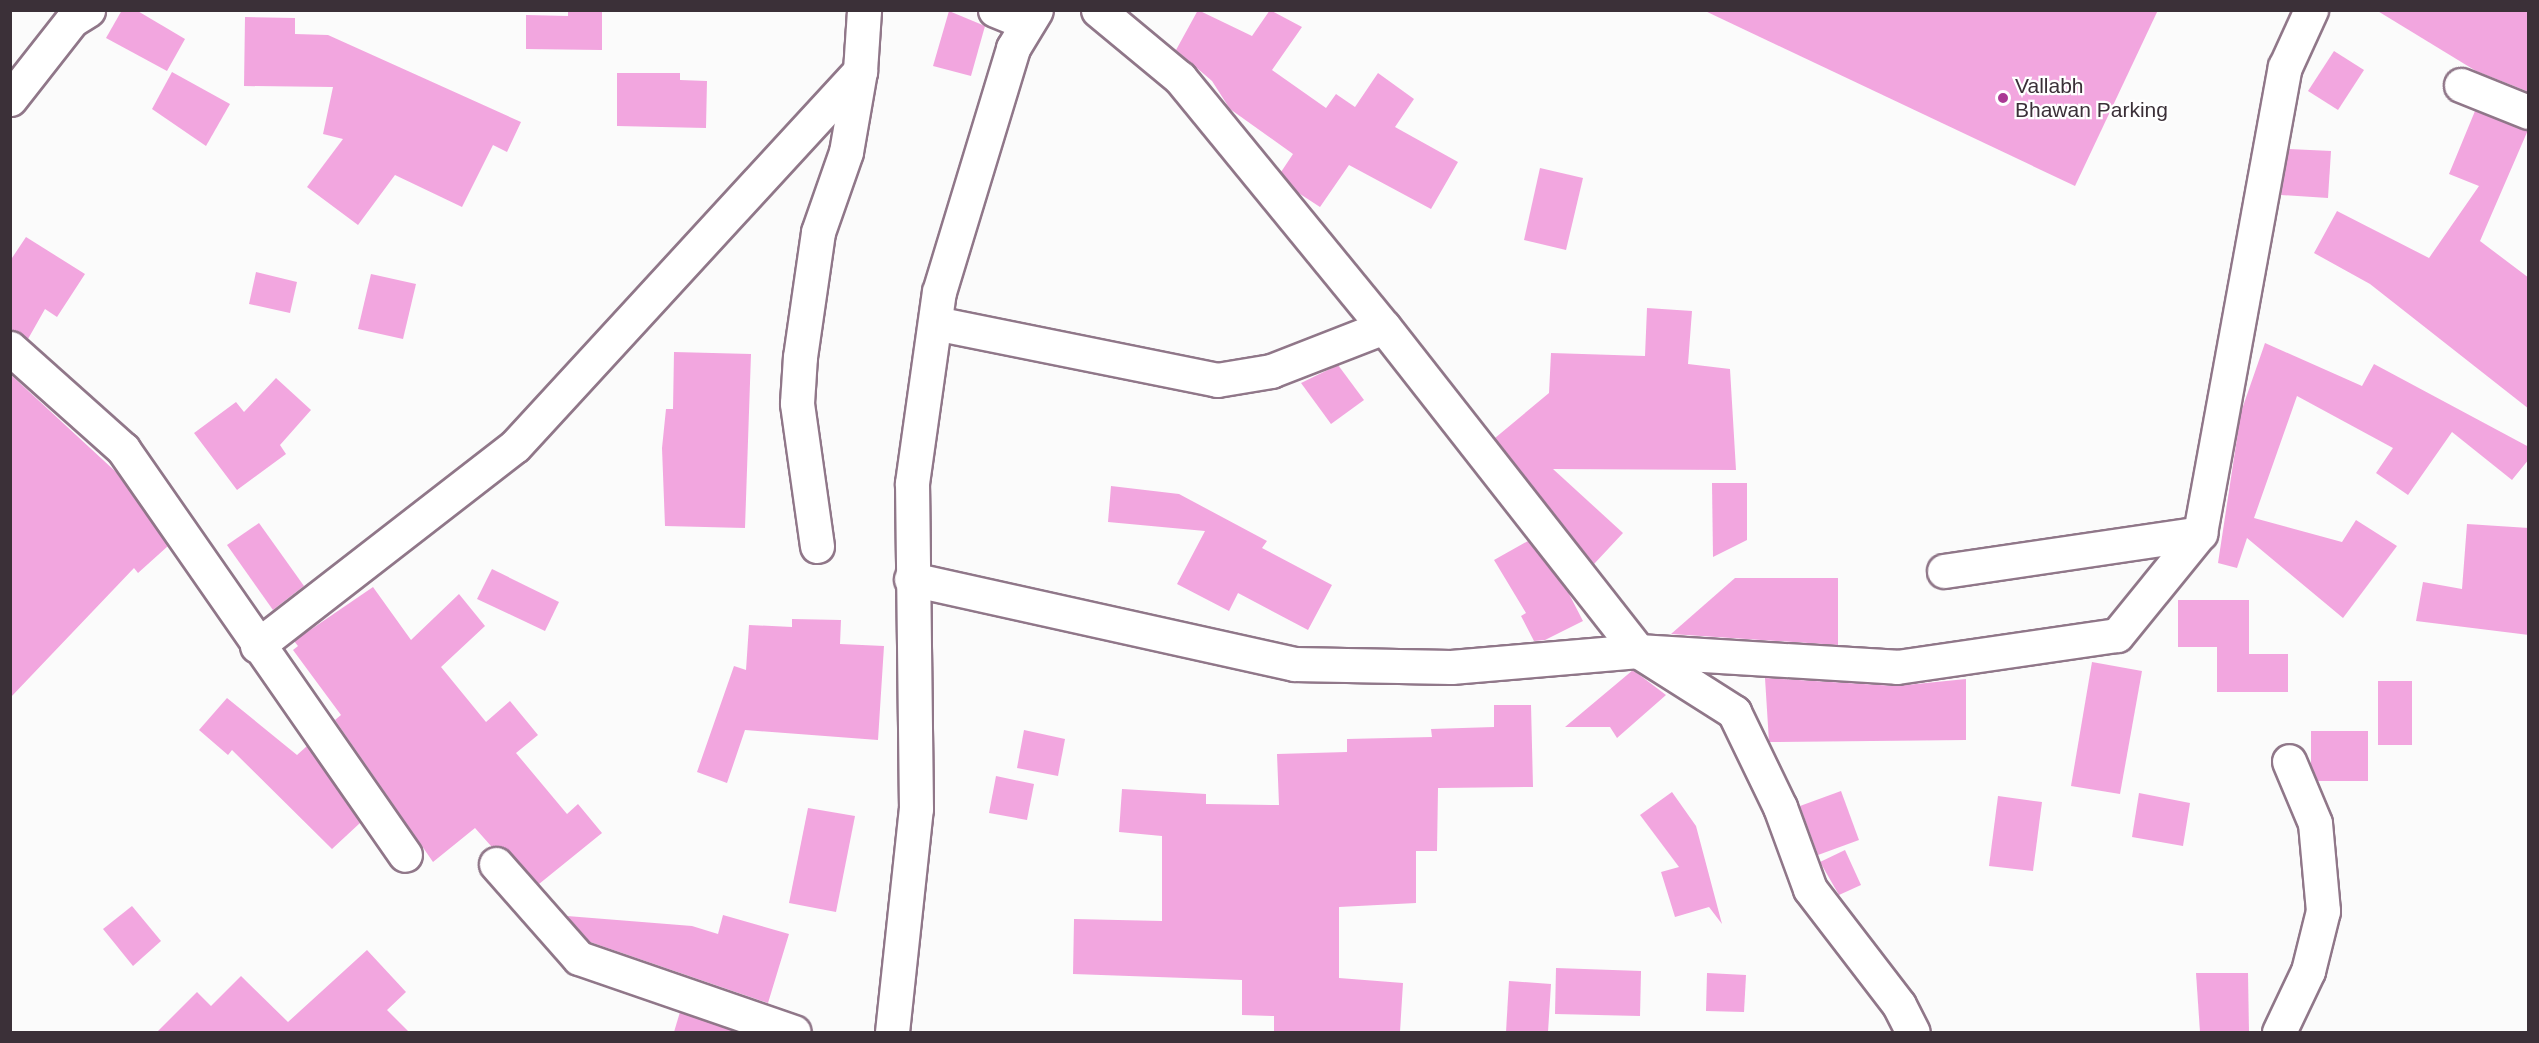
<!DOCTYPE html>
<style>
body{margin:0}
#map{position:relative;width:2539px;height:1043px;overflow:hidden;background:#fbfbfb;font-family:Helvetica,sans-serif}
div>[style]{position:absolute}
.building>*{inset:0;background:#f2a6df}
.roads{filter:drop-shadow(2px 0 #907789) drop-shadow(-2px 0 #907789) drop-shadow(0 2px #907789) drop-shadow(0 -2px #907789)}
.minor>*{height:33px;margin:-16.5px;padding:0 16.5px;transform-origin:16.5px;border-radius:16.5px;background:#fff}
.dots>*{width:16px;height:16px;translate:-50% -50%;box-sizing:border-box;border:3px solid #fff;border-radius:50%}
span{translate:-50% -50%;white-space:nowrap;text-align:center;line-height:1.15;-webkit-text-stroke:4.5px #fff;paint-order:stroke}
.poi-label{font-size:21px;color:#3b3038}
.left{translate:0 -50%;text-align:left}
.frame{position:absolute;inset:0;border:12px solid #3b3038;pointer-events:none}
</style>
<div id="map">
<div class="building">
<i style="clip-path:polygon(122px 10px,136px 10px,185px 39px,167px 71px,106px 38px)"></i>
<i style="clip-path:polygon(568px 10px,602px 10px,602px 50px,526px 49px,526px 15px,568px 16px)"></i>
<i style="clip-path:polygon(1198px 10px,1252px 36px,1270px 10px,1302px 27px,1272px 70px,1326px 108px,1336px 94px,1355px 107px,1378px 73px,1414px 99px,1395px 127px,1458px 162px,1431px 209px,1349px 165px,1320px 207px,1297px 192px,1281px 172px,1293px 154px,1230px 109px,1212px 81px,1176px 50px)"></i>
<i style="clip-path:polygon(1703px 10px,2158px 10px,2075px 186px)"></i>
<i style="clip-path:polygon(2376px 10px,2529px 10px,2529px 92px,2476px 71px)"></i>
<i style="clip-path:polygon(949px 11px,985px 26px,971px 76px,933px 66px)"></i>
<i style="clip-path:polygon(245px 17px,295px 18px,295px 34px,328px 35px,521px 122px,507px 152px,493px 145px,462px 207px,395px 175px,358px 225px,307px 187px,343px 139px,323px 134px,333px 87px,244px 86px)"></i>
<i style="clip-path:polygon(2334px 51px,2364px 70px,2338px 110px,2308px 91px)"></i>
<i style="clip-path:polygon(172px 72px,230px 104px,206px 146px,152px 109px)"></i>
<i style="clip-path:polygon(617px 73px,680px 73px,680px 80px,707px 81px,706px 128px,617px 126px)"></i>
<i style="clip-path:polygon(2475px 111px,2528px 130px,2480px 241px,2529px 278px,2529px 409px,2370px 284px,2314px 253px,2337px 211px,2429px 258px,2479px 186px,2449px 174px)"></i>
<i style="clip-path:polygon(2289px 149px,2331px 151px,2328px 198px,2281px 195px)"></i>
<i style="clip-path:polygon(1540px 168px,1583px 178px,1566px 250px,1524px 240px)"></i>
<i style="clip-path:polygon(26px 237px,85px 274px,57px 317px,45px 309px,28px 339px,10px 330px,10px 261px)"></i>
<i style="clip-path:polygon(256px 272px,297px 282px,290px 313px,249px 304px)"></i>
<i style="clip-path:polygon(371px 274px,416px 284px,403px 339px,358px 329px)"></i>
<i style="clip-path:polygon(1647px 308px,1692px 311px,1688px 364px,1730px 369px,1736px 470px,1553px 469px,1623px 533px,1594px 564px,1495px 438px,1549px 393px,1551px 353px,1645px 356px)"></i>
<i style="clip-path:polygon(2265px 343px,2362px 386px,2374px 364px,2529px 447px,2529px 459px,2512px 480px,2452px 432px,2408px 495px,2376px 473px,2393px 448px,2297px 396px,2254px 518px,2342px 542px,2356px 520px,2397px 546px,2343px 618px,2247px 538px,2237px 568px,2218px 563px,2241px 412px)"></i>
<i style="clip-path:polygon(674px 352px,751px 354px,745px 528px,665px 526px,662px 448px,666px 409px,673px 409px)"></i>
<i style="clip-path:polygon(1338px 365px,1364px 400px,1331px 424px,1301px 383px)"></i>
<i style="clip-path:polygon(10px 374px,116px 472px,168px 546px,138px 573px,134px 568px,10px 698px)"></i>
<i style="clip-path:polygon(276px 378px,311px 410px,280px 445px,286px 454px,237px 490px,194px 433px,236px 402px,244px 412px)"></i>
<i style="clip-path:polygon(1712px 483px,1747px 483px,1747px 540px,1713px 557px)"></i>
<i style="clip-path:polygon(1111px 486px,1179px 494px,1267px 541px,1262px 548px,1332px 585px,1308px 630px,1238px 593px,1229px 611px,1177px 584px,1205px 531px,1108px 522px)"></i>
<i style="clip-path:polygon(259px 523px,304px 586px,273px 610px,227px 545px)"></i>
<i style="clip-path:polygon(2467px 524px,2529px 528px,2529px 635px,2416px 621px,2423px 582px,2462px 589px)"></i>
<i style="clip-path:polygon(1528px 541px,1568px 592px,1583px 621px,1545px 640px,1534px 641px,1521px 616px,1526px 613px,1494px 560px)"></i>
<i style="clip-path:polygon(492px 569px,559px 602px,545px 631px,477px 599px)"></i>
<i style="clip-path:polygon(1735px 578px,1838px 578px,1838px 645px,1671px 634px)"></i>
<i style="clip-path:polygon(373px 587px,411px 640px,459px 594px,485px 626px,441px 667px,486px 722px,510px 701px,538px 735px,516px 753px,567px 814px,578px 804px,602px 833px,539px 884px,510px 852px,491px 846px,475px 828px,433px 862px,335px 720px,341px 715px,293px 650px,298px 646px,294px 641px)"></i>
<i style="clip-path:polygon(2178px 600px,2249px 600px,2249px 654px,2288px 654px,2288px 692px,2217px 692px,2217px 647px,2178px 647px)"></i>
<i style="clip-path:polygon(792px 619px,841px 620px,840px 644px,884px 646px,878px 740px,745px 730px,727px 783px,697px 772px,734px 666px,746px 670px,749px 625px,792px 627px)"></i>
<i style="clip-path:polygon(2092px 662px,2142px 671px,2120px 794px,2071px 786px)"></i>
<i style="clip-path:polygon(1633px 670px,1666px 695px,1617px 738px,1610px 727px,1565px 727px)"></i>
<i style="clip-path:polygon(1765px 678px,1896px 686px,1966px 679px,1966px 740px,1769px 742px)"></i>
<i style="clip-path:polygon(2378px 681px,2412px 681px,2412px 745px,2378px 745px)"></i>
<i style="clip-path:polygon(227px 698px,297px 755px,307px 746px,360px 823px,332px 849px,232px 750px,228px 755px,199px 730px)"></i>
<i style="clip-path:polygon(1494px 705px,1531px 705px,1533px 787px,1438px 788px,1437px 851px,1416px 851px,1416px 903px,1339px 907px,1339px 978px,1403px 983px,1400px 1032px,1274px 1032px,1274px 1016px,1242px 1015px,1242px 980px,1073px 974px,1074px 919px,1162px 921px,1162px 836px,1119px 832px,1122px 789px,1206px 794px,1206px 804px,1279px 805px,1277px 754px,1347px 752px,1347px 739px,1432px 737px,1431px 729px,1494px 727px)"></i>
<i style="clip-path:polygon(1024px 730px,1065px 739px,1058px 776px,1017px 768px)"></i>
<i style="clip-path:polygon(2311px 731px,2368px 731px,2368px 781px,2318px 781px,2311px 765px)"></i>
<i style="clip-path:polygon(996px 776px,1034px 784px,1027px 820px,989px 813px)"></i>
<i style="clip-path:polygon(1841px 791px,1859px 840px,1818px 855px,1800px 806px)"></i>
<i style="clip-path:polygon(1672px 792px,1696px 826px,1722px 924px,1709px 907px,1675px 917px,1661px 872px,1679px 867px,1640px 815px)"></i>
<i style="clip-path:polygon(2139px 793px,2190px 803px,2183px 846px,2132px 837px)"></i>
<i style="clip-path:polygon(1998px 796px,2042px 802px,2033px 871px,1989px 866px)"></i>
<i style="clip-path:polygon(808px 808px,855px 816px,836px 912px,789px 903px)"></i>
<i style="clip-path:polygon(1845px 850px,1861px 885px,1839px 895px,1820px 862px)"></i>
<i style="clip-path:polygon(132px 906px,161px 941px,133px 966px,103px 929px)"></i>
<i style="clip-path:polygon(723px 915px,789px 934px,768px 1003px,590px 942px,567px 916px,692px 926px,718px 934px)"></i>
<i style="clip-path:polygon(367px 950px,406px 992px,387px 1010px,409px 1032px,157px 1032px,197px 992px,211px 1006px,241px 976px,288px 1022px)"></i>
<i style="clip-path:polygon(1556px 968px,1641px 971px,1640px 1016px,1555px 1014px)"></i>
<i style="clip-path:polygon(1707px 973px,1746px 975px,1744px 1012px,1706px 1011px)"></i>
<i style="clip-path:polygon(2196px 973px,2248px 973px,2249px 1032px,2200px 1032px)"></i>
<i style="clip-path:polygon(1509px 981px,1551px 984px,1548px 1032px,1506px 1032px)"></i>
<i style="clip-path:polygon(680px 1012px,738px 1032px,674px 1032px)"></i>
</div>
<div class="roads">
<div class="minor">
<i style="left:995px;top:10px;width:35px;rotate:22deg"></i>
<i style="left:1098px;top:10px;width:107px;rotate:39.7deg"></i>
<i style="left:1180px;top:78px;width:322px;rotate:50.7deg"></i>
<i style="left:1384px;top:327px;width:412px;rotate:51.9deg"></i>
<i style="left:1638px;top:651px;width:114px;rotate:32.4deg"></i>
<i style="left:1734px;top:712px;width:106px;rotate:64.2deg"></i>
<i style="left:1780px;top:807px;width:87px;rotate:69.9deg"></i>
<i style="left:1810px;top:889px;width:146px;rotate:52.5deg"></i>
<i style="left:1899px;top:1005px;width:30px;rotate:63deg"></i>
<i style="left:2461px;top:85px;width:72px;rotate:21.9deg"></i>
<i style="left:10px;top:99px;width:100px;rotate:-51.9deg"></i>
<i style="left:72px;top:20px;width:19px;rotate:-32deg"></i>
<i style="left:935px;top:323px;width:288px;rotate:11.4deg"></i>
<i style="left:1217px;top:380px;width:55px;rotate:-9.5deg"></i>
<i style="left:1271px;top:371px;width:121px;rotate:-21.3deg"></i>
<i style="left:10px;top:348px;width:152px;rotate:41.8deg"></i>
<i style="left:123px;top:449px;width:494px;rotate:55.2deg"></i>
<i style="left:817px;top:546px;width:144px;rotate:-98deg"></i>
<i style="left:797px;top:403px;width:46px;rotate:-86.3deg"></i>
<i style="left:800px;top:357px;width:126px;rotate:-81.8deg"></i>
<i style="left:818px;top:232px;width:85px;rotate:-70.7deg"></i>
<i style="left:846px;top:152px;width:82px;rotate:-80.2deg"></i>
<i style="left:1944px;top:571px;width:259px;rotate:-8.4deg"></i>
<i style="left:911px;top:579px;width:392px;rotate:12.5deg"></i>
<i style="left:1294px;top:664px;width:157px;rotate:1.1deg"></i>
<i style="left:1451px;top:667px;width:188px;rotate:-4.9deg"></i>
<i style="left:1638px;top:651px;width:259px;rotate:3.5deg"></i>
<i style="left:1897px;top:667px;width:222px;rotate:-8.3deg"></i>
<i style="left:2117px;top:635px;width:132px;rotate:-50.9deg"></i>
<i style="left:2200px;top:533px;width:474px;rotate:-79.7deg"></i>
<i style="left:2285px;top:67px;width:63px;rotate:-65.5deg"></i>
<i style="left:257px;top:646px;width:326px;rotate:-37.8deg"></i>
<i style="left:515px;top:446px;width:510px;rotate:-47.39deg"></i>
<i style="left:860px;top:71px;width:61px;rotate:-86.2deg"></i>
<i style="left:496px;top:864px;width:125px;rotate:48.6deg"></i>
<i style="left:579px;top:958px;width:227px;rotate:19deg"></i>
<i style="left:892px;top:1032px;width:224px;rotate:-83.9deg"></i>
<i style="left:916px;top:809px;width:326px;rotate:-90.7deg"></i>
<i style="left:912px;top:483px;width:193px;rotate:-82deg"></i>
<i style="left:939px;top:292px;width:255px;rotate:-73.1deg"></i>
<i style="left:1013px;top:48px;width:44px;rotate:-58.8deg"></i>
<i style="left:2279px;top:1032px;width:68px;rotate:-64.6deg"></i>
<i style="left:2308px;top:971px;width:62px;rotate:-76deg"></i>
<i style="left:2323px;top:911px;width:88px;rotate:-95.2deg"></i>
<i style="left:2315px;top:823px;width:67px;rotate:-112.8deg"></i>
</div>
</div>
<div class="dots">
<i style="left:2003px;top:98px;background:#aa3994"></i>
</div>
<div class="poi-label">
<span class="left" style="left:2015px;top:98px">Vallabh<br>Bhawan Parking</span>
</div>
<div class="frame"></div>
</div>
